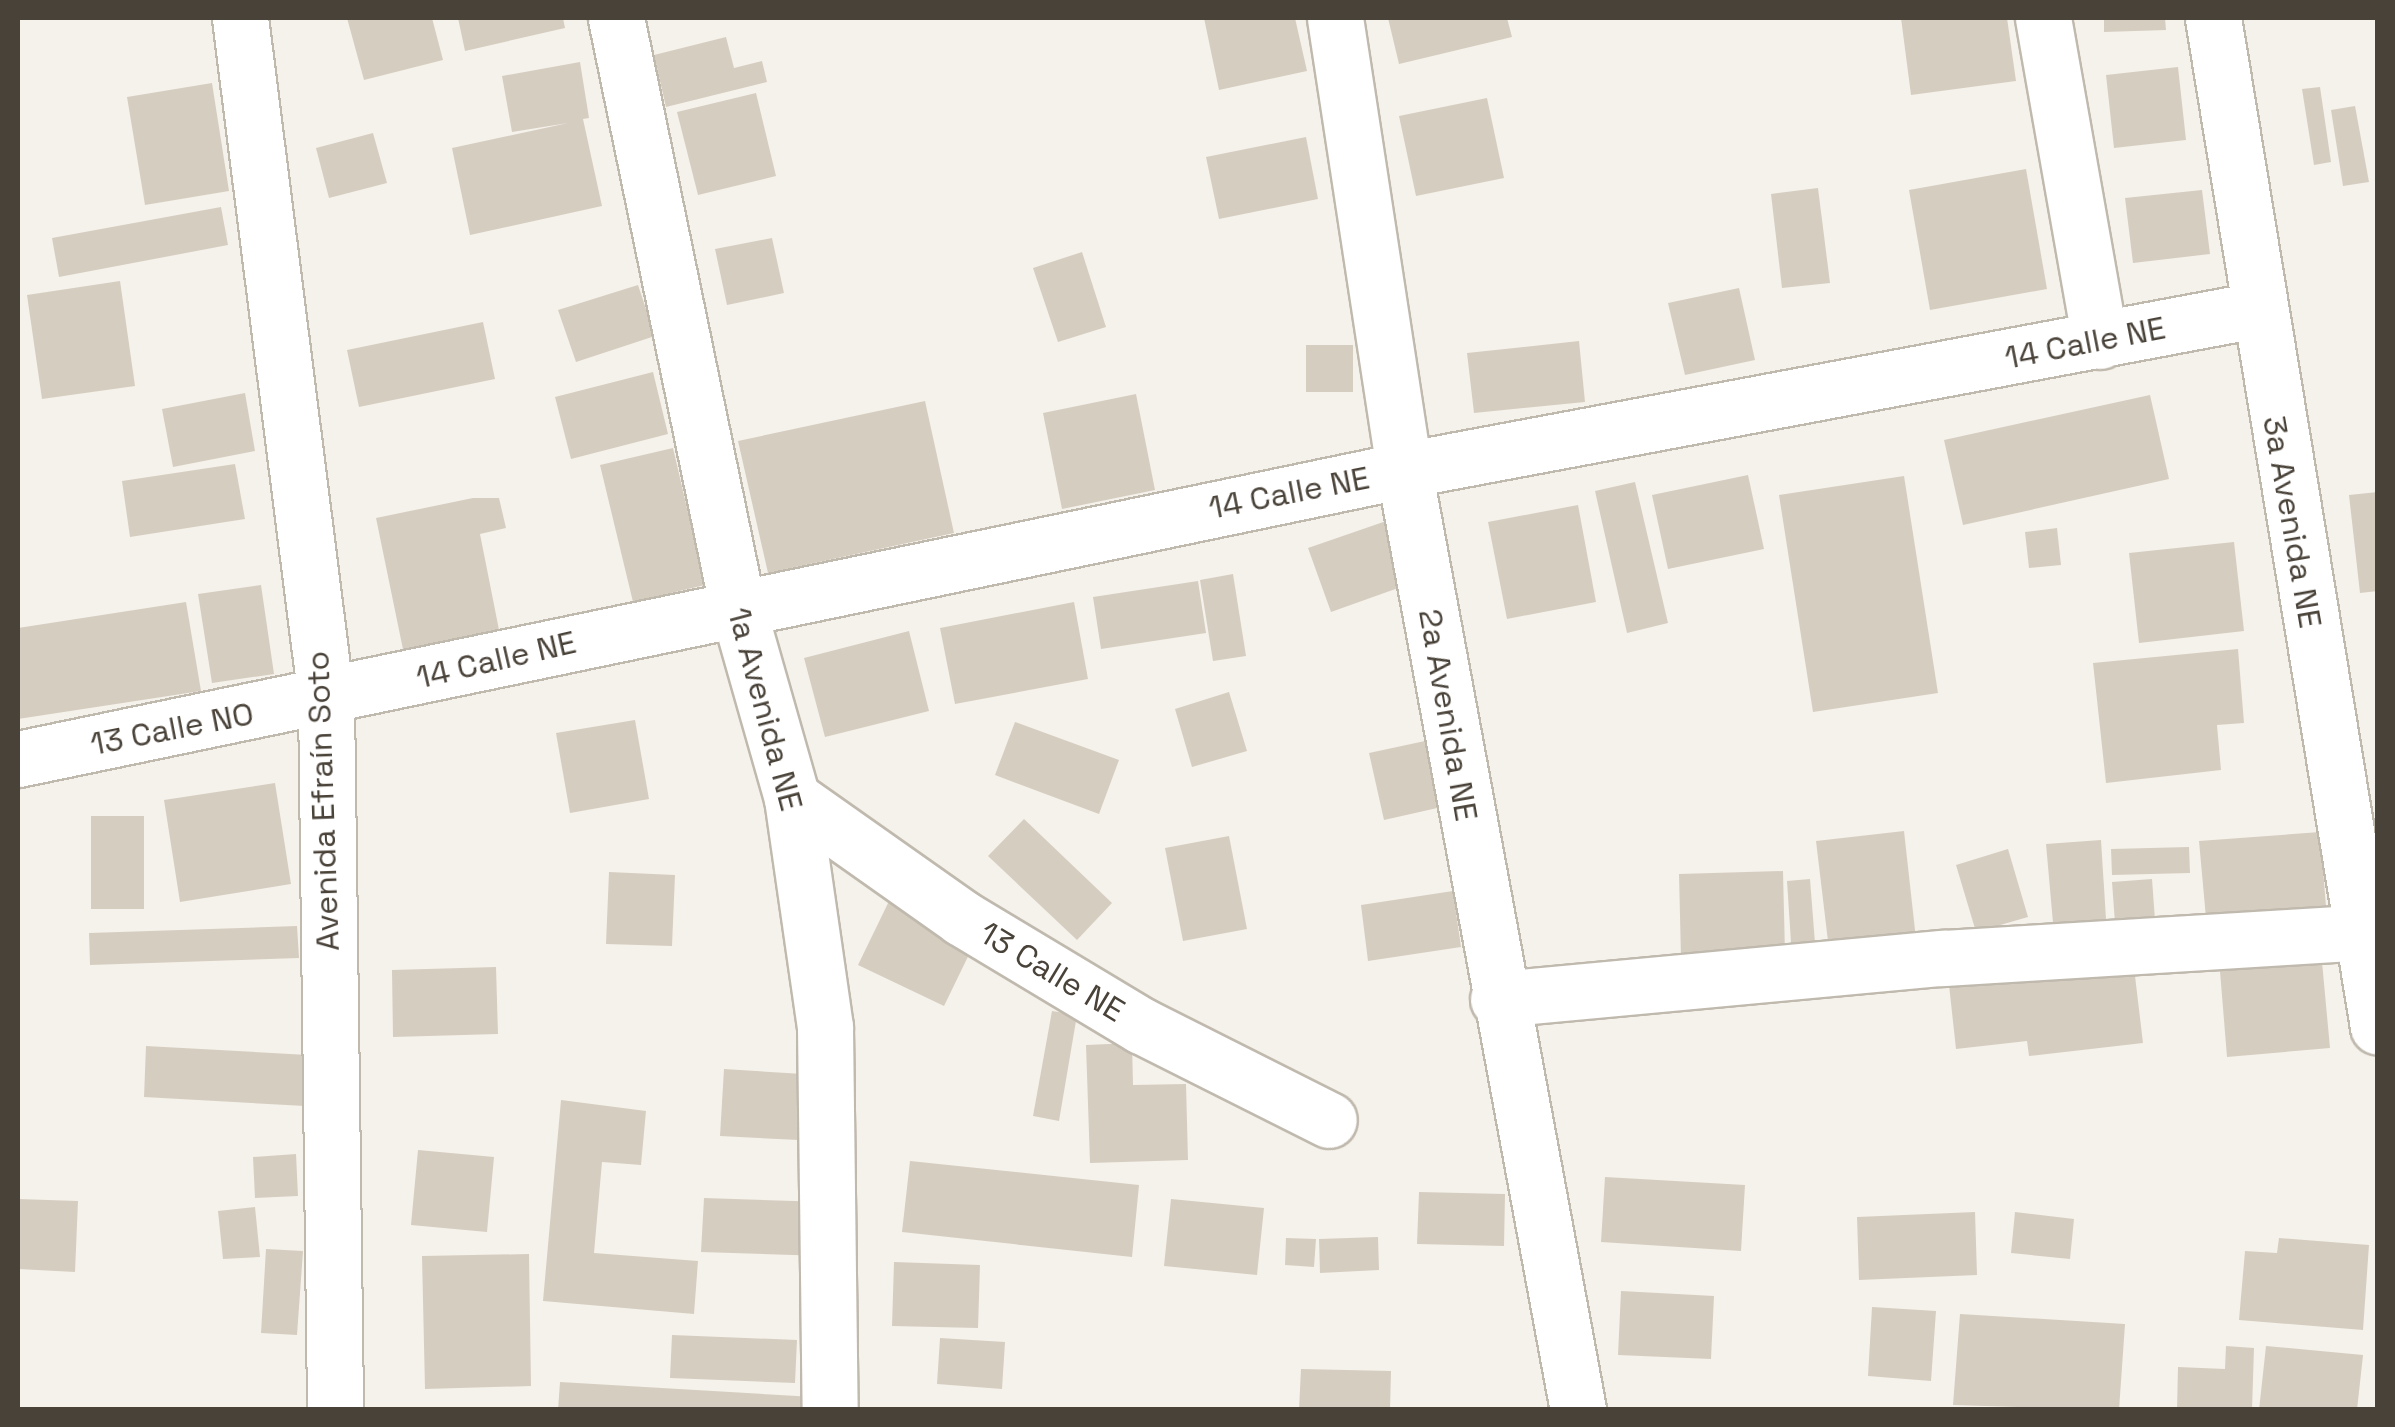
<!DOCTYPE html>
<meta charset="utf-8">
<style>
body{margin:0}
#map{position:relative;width:2395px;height:1427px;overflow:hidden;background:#f5f2eb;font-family:"Space Grotesk",sans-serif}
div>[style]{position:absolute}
.building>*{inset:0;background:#d6cdc1}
.roads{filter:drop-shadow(2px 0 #c0b9ae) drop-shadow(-2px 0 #c0b9ae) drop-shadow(0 2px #c0b9ae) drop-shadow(0 -2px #c0b9ae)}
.minor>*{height:55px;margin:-27.5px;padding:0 27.5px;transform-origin:27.5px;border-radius:27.5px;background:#fff}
span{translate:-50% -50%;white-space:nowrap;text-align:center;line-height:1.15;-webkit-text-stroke:10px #fff;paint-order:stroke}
.street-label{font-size:32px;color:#494239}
.frame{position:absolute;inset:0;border:20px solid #494239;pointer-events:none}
</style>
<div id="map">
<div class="building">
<i style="clip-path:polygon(347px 18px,432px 18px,443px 60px,364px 80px)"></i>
<i style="clip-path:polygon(458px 18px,563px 18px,565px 28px,465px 51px)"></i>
<i style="clip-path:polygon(1204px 18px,1295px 18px,1307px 71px,1219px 90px)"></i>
<i style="clip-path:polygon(1388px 18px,1507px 18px,1512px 37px,1399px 64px)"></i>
<i style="clip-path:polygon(1901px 18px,2007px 18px,2016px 81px,1911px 95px)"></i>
<i style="clip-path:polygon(2104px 18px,2165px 18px,2166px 30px,2104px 32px)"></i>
<i style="clip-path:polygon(726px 37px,734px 68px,762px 61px,767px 82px,666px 107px,654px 55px)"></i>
<i style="clip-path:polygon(580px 62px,589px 118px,583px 119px,602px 206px,470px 235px,452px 148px,568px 123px,512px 132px,502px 76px)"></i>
<i style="clip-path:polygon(2178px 67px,2186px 140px,2114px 148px,2106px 75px)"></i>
<i style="clip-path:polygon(212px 83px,229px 191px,145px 205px,127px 97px)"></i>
<i style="clip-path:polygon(2320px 87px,2331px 162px,2314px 165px,2302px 89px)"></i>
<i style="clip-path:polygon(756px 93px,776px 176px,698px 195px,677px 112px)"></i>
<i style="clip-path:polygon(1487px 98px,1504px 178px,1416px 196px,1399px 116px)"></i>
<i style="clip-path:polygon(2355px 106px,2369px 182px,2343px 186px,2331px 110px)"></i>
<i style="clip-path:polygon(373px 133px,387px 183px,329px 198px,316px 148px)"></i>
<i style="clip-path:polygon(1306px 137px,1318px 199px,1219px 219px,1206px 157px)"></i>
<i style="clip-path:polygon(2026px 169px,2047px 289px,1930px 310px,1909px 190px)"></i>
<i style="clip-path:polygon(1818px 188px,1830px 283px,1782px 288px,1771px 194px)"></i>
<i style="clip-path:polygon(2202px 190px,2210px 254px,2133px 263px,2125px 198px)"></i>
<i style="clip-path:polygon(221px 207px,228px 245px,59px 277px,52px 238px)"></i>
<i style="clip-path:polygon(772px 238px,784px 293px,727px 305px,715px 249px)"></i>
<i style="clip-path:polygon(1082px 252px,1106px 327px,1058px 342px,1033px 268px)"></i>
<i style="clip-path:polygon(120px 281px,135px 386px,42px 399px,27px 295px)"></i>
<i style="clip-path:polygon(638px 285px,655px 336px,576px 362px,558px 310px)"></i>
<i style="clip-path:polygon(1739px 288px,1755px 360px,1685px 375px,1668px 303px)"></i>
<i style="clip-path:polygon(483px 322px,495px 379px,359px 407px,347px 350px)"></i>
<i style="clip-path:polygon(1579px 341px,1585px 402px,1474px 413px,1467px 353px)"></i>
<i style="clip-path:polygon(1306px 345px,1353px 345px,1353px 392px,1306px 392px)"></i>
<i style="clip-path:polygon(653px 372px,668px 434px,571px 459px,555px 397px)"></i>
<i style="clip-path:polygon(245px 393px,255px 451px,173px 467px,162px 409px)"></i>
<i style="clip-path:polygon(1136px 394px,1155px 490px,1062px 509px,1043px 413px)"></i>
<i style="clip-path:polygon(2150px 395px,2169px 479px,1963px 525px,1944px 440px)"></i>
<i style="clip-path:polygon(925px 401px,954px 533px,768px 573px,738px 441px)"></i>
<i style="clip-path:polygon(673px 448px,705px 585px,633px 602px,600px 465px)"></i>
<i style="clip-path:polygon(235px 464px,245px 519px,130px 537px,122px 481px)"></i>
<i style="clip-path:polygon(1748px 475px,1764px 549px,1668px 569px,1652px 495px)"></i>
<i style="clip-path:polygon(1904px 476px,1938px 693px,1813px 712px,1779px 495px)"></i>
<i style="clip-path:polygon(1635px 482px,1668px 623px,1627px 633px,1595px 491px)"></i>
<i style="clip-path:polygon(2378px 492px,2378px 591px,2360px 593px,2349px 495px)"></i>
<i style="clip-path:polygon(473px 498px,499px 498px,506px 528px,480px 534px,502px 645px,406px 664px,376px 518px)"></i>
<i style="clip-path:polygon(1578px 505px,1596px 602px,1507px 619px,1488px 522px)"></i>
<i style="clip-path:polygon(1392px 519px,1415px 582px,1331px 612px,1308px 548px)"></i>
<i style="clip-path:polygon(2057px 528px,2061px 565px,2029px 568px,2025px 532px)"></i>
<i style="clip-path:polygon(2234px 542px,2244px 631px,2139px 643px,2129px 553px)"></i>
<i style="clip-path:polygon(1233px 574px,1246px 656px,1213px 661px,1200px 580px)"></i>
<i style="clip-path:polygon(1198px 581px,1206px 633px,1101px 649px,1093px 597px)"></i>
<i style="clip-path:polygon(261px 585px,274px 674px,212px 683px,198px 594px)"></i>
<i style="clip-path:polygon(186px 602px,201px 691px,18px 719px,18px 628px)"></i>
<i style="clip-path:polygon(1074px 602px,1088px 679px,955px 704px,940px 628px)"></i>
<i style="clip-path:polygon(909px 631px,929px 711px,825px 737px,804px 658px)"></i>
<i style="clip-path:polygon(2238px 649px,2244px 723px,2217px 725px,2221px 770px,2106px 783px,2093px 663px)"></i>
<i style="clip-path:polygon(1229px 692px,1247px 751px,1192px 767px,1175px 709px)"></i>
<i style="clip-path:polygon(635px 720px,649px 799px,570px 813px,556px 733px)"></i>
<i style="clip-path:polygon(1015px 722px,1119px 760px,1099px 814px,995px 775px)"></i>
<i style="clip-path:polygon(1439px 738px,1455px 804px,1384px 820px,1369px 753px)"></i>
<i style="clip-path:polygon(275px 783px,291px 884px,180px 902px,164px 800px)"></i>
<i style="clip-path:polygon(91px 816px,144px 816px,144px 909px,91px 909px)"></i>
<i style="clip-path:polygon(1024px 819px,1112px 903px,1077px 940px,988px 856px)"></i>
<i style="clip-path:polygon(1904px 831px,1917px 948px,1830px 958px,1816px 841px)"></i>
<i style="clip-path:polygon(2320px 832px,2327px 919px,2207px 929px,2199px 841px)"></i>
<i style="clip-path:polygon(1229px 836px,1247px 929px,1183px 941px,1165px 848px)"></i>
<i style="clip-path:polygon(2101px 840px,2106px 919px,2053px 923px,2046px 844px)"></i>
<i style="clip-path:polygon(2189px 847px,2190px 873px,2112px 875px,2111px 849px)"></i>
<i style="clip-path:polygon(2008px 849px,2028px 917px,1976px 932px,1956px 865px)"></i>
<i style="clip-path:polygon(1783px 871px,1785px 954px,1681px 958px,1679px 874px)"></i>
<i style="clip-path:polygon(609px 872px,675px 875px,672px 946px,606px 944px)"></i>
<i style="clip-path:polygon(1810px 879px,1816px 956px,1792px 958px,1787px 881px)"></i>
<i style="clip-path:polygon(2152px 879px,2155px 920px,2115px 923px,2112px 882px)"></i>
<i style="clip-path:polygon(1453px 891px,1461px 947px,1368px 961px,1361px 905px)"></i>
<i style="clip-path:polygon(891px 897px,977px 938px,944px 1006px,858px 965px)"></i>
<i style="clip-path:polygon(297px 926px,299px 958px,90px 965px,89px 933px)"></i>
<i style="clip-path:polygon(2321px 951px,2330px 1048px,2227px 1057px,2219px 959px)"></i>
<i style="clip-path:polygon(2133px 959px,2143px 1043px,2029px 1056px,2027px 1041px,1956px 1049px,1949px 985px)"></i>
<i style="clip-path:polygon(496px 967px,498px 1034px,393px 1037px,392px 970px)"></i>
<i style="clip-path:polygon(1052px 1011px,1077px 1015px,1059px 1121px,1033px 1116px)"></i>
<i style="clip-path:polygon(1132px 1043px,1133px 1085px,1186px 1084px,1188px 1160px,1090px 1163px,1086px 1045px)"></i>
<i style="clip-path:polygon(146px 1046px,308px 1055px,305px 1106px,144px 1097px)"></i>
<i style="clip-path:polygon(724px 1069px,803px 1074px,799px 1140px,720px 1136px)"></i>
<i style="clip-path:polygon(561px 1100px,646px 1111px,641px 1165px,602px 1162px,594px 1253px,698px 1261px,694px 1314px,543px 1301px)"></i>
<i style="clip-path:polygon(418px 1150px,494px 1157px,487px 1232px,411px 1225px)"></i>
<i style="clip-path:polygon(296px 1154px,298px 1196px,255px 1198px,253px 1157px)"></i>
<i style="clip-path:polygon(910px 1161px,1139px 1185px,1132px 1257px,902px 1232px)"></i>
<i style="clip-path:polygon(1605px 1177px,1745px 1185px,1741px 1251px,1601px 1242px)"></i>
<i style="clip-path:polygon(1419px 1192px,1505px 1194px,1504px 1246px,1417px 1244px)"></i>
<i style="clip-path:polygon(704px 1198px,826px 1202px,824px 1256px,701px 1252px)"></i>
<i style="clip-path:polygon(18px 1199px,78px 1201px,75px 1272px,18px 1269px)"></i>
<i style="clip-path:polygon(1171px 1199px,1264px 1208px,1257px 1275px,1164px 1266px)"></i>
<i style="clip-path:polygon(255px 1207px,260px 1257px,223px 1259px,218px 1211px)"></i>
<i style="clip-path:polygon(1975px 1212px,1977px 1275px,1859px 1280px,1857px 1217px)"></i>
<i style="clip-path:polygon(2015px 1212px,2074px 1219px,2070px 1259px,2011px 1253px)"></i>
<i style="clip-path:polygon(1378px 1237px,1379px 1270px,1320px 1273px,1319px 1239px)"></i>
<i style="clip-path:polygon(1286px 1238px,1316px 1239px,1314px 1267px,1285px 1265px)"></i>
<i style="clip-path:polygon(2279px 1238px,2369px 1245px,2363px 1330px,2239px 1320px,2245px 1251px,2277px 1253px)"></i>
<i style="clip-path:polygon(266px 1249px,303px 1251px,297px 1335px,261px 1333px)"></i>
<i style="clip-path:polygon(529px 1254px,531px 1386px,425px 1389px,422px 1256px)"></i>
<i style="clip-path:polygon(894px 1262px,980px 1265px,978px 1328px,892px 1326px)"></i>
<i style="clip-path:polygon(1621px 1291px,1714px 1296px,1711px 1359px,1618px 1355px)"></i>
<i style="clip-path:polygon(1872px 1307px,1936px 1311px,1931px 1381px,1868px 1376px)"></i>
<i style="clip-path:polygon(1960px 1314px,2125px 1324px,2119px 1410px,1953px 1405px)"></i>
<i style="clip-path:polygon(672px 1335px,797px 1340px,795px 1383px,670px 1378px)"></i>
<i style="clip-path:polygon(940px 1338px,1005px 1342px,1002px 1389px,937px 1384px)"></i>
<i style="clip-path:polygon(2226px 1346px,2254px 1348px,2252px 1410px,2177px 1410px,2178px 1367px,2225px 1369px)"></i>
<i style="clip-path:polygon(2266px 1346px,2363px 1355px,2357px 1410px,2259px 1410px)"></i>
<i style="clip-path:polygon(1301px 1369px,1391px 1371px,1390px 1410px,1299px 1410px)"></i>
<i style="clip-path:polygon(560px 1382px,814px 1397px,814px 1410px,558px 1410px)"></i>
</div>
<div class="roads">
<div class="minor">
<i style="left:240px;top:18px;width:686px;rotate:82.8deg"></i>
<i style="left:326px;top:699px;width:711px;rotate:89.27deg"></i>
<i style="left:616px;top:18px;width:599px;rotate:78.35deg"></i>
<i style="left:737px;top:605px;width:201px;rotate:74.1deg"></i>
<i style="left:792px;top:798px;width:231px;rotate:81.8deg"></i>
<i style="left:825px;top:1027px;width:383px;rotate:89.3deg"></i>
<i style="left:1335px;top:18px;width:457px;rotate:81.3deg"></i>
<i style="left:1404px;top:470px;width:956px;rotate:79.51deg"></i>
<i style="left:2043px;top:18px;width:328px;rotate:80deg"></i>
<i style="left:2213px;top:18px;width:1022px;rotate:80.71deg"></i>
<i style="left:18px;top:759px;width:1416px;rotate:-11.78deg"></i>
<i style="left:1404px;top:470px;width:867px;rotate:-10.64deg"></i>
<i style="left:792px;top:798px;width:208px;rotate:35.2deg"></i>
<i style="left:962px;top:918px;width:210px;rotate:31deg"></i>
<i style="left:1142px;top:1026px;width:209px;rotate:26.7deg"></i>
<i style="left:1498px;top:999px;width:447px;rotate:-5.3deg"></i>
<i style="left:1943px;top:958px;width:421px;rotate:-3.5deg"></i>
</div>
</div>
<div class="street-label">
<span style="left:2085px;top:343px;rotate:-11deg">14 Calle NE</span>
<span style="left:1289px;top:493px;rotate:-11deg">14 Calle NE</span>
<span style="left:2292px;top:522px;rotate:80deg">3a Avenida NE</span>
<span style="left:496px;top:660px;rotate:-13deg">14 Calle NE</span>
<span style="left:765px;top:709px;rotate:75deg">1a Avenida NE</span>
<span style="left:1448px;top:715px;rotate:80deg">2a Avenida NE</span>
<span style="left:172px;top:729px;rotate:-11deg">13 Calle NO</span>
<span style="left:323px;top:801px;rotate:-92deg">Avenida Efraín Soto</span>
<span style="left:1052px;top:972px;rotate:31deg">13 Calle NE</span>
</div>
<div class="frame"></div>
</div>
